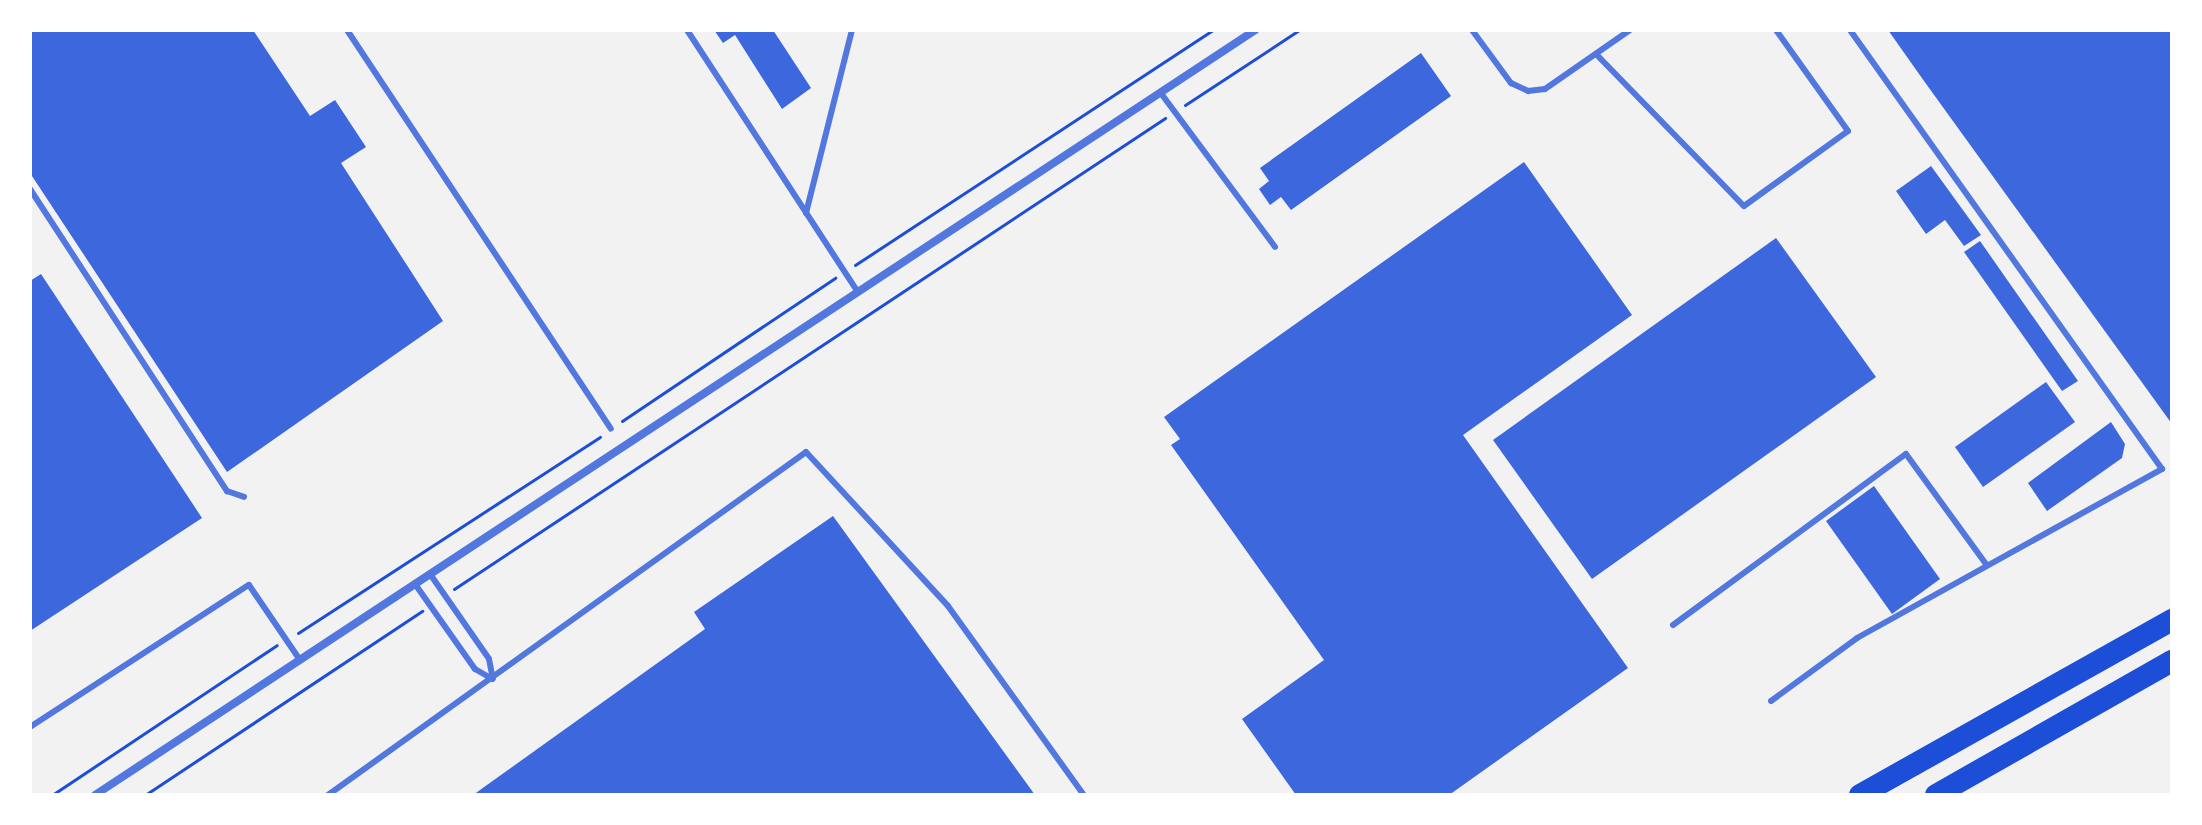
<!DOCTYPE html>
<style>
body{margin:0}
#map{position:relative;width:2202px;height:825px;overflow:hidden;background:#f2f2f2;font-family:Commissioner,sans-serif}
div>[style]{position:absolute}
.building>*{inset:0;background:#3d67dc}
.path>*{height:3px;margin:-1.5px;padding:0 1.5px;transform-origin:1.5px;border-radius:1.5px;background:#1d4ed8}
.service>*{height:6px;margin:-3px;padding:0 3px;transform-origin:3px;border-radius:3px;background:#5277de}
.minor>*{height:8px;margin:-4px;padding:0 4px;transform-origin:4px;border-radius:4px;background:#5277de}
.motorway>*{height:22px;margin:-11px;padding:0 11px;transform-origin:11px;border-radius:11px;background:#1d4ed8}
span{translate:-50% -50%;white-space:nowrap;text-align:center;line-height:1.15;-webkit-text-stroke:7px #fff;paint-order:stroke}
.frame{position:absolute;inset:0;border:32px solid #fff;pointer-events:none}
</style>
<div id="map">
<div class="building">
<i style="clip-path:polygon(30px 30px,253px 30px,310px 116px,335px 100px,366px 147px,341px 163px,443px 321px,227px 472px,30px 173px)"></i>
<i style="clip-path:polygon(714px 30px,773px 30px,811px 88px,782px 109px,735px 35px,723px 43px)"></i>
<i style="clip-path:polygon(1888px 30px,2172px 30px,2172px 424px,1924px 81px)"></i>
<i style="clip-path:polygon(1421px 53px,1451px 96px,1291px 210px,1281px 197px,1270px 205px,1259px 189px,1269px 181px,1260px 168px)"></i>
<i style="clip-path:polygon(1524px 162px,1632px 315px,1463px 435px,1628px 668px,1449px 795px,1296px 795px,1242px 719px,1324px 660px,1171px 445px,1180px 439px,1164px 417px)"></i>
<i style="clip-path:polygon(1931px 166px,1981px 235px,1964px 246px,1945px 220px,1926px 234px,1896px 191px)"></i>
<i style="clip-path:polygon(1776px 238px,1876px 377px,1592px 579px,1493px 440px)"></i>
<i style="clip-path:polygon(1980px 241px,2078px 381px,2062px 391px,1964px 252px)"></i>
<i style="clip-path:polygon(41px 274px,202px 518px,30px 631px,30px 281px)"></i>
<i style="clip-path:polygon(2046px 382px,2075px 422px,1983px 487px,1955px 447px)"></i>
<i style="clip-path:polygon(2111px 422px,2125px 444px,2122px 458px,2047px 511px,2028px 483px)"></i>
<i style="clip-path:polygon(1874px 486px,1940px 579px,1892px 614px,1826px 521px)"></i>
<i style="clip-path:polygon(833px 516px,1035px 795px,473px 795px,705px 629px,694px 612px)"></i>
</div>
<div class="path">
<i style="left:1185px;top:105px;width:136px;rotate:-33.3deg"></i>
<i style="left:855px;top:265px;width:428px;rotate:-33.3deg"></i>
<i style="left:622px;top:421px;width:257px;rotate:-33.9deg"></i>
<i style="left:454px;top:589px;width:853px;rotate:-33.52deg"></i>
<i style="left:298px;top:633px;width:360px;rotate:-33deg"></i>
<i style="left:52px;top:795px;width:270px;rotate:-33.7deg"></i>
<i style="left:145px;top:795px;width:333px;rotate:-33.6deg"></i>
</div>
<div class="service">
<i style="left:347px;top:30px;width:478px;rotate:56.5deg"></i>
<i style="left:687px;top:30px;width:313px;rotate:56.9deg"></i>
<i style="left:1472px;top:30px;width:66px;rotate:53.7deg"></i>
<i style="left:1511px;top:83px;width:19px;rotate:25deg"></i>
<i style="left:1528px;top:91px;width:17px;rotate:-7deg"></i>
<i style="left:1545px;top:89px;width:103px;rotate:-34.8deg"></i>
<i style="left:1596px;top:54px;width:212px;rotate:45.8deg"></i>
<i style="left:1744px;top:206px;width:128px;rotate:-35.8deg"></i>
<i style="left:1848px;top:131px;width:124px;rotate:-125.5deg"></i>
<i style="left:1160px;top:92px;width:193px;rotate:53.4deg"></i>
<i style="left:30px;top:189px;width:361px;rotate:56.9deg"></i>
<i style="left:227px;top:491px;width:18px;rotate:19deg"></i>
<i style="left:806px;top:213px;width:189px;rotate:-75.9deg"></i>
<i style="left:430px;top:574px;width:103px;rotate:55.2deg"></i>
<i style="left:489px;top:659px;width:20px;rotate:79deg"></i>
<i style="left:415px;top:584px;width:104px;rotate:54.8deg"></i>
<i style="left:475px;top:669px;width:20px;rotate:30deg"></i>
<i style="left:1673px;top:625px;width:289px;rotate:-36.3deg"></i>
<i style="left:1906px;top:454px;width:136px;rotate:54deg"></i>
<i style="left:1771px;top:701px;width:107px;rotate:-36.2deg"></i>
<i style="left:1857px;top:638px;width:349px;rotate:-29deg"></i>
<i style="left:2162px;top:469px;width:539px;rotate:-125.4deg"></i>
<i style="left:30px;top:727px;width:261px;rotate:-33deg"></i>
<i style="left:249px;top:585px;width:91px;rotate:55.8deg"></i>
<i style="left:328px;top:795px;width:588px;rotate:-35.66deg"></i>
<i style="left:806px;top:452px;width:209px;rotate:47.3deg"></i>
<i style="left:948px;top:606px;width:233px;rotate:54.3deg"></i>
</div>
<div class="minor">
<i style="left:95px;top:795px;width:1390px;rotate:-33.4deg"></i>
</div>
<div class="motorway">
<i style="left:1860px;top:795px;width:358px;rotate:-29.3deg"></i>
<i style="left:1936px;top:795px;width:271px;rotate:-29.6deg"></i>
</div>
<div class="frame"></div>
</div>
